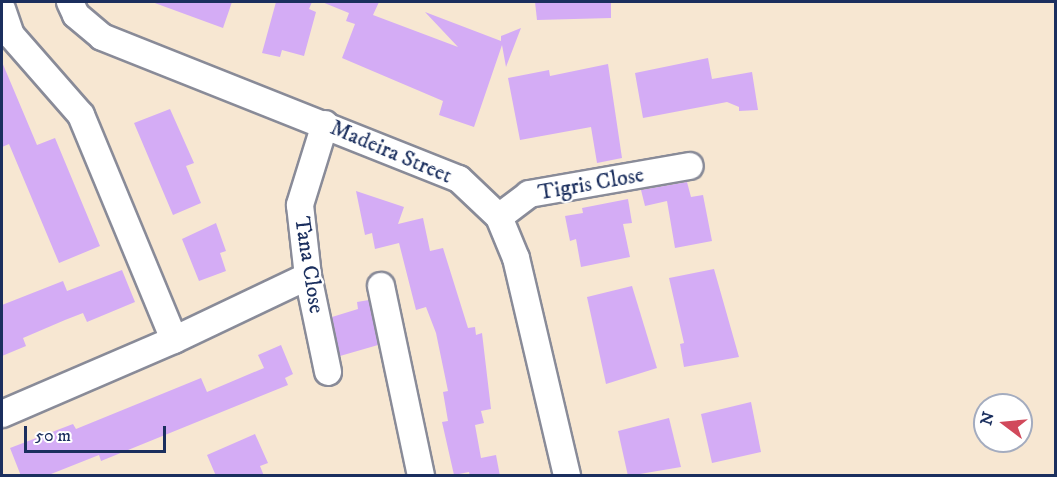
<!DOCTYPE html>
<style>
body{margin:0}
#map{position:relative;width:1057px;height:477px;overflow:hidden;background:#f7e7d2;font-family:"IM FELL DW Pica",serif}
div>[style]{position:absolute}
.building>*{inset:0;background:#d4acf5}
.roads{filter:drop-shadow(2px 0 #898b98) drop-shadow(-2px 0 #898b98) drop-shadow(0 2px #898b98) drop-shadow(0 -2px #898b98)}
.minor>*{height:26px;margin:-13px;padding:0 13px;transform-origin:13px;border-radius:13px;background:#fff}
span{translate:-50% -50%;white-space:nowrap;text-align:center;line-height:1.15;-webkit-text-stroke:4.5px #fff;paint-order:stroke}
.street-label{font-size:22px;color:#1b2f5e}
.frame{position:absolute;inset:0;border:3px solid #1b2f5e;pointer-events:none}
.north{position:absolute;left:973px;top:393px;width:60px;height:60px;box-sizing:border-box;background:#fff;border:2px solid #a4acbf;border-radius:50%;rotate:286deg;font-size:16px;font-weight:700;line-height:24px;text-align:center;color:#1b2f5e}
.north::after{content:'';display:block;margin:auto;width:21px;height:27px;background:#d1495b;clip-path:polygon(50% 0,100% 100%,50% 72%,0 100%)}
.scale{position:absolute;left:24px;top:426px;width:142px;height:27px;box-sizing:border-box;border:3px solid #1b2f5e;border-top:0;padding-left:8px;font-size:18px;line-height:21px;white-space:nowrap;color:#1b2f5e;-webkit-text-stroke:4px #fff;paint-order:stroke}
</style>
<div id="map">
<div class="building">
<i style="clip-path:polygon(152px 2px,232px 2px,223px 28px)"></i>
<i style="clip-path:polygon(276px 2px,312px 2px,309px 9px,316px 12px,304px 56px,282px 50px,280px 57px,262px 53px)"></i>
<i style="clip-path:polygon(322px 2px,379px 2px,373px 15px,458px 47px,425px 12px,501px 41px,501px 36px,521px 28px,506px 67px,502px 45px,474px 127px,439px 115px,443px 101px,342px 58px,355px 24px,346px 21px,349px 13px)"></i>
<i style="clip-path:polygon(535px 2px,611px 2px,611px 18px,537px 20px)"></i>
<i style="clip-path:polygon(708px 58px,712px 79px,752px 72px,758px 110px,739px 111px,739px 107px,727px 102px,643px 118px,635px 73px)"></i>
<i style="clip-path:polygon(2px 62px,37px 145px,55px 138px,100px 246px,59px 263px,9px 144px,2px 147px)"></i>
<i style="clip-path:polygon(608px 64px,622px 158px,597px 163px,591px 127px,520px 140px,508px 78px,549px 70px,550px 76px)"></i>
<i style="clip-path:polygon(170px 109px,194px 163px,186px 166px,201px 203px,173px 215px,134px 123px)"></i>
<i style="clip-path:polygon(687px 182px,691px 197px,703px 195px,712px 241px,675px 248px,667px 201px,645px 206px,641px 190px)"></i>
<i style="clip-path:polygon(356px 191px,404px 207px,398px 224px,423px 218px,430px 251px,443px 248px,468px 328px,475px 327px,476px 335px,482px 333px,491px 409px,481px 411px,484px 423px,475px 425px,481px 458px,496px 455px,500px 476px,470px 476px,469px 472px,454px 475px,442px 422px,448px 421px,443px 392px,448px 391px,436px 333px,426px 307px,416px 310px,399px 243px,375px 249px,372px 233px,365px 235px)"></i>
<i style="clip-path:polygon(628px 199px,632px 223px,623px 224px,630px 257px,581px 267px,576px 239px,570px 241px,565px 216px,583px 213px,582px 208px)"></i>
<i style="clip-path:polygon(216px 223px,226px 251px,220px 253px,226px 271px,199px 281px,182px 239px)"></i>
<i style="clip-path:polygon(714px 269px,739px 357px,684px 367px,680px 344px,684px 343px,669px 278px)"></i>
<i style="clip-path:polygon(122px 270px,135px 302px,87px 322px,83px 313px,65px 320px,23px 338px,26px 346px,2px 356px,2px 305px,63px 281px,67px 291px)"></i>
<i style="clip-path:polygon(632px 286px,657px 368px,606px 384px,587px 297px)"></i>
<i style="clip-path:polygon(369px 300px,378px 345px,340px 356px,332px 317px,358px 309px,357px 302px)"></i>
<i style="clip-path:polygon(281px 345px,293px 374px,285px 378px,288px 385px,101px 461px,99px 455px,46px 476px,21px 476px,10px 448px,73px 424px,76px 429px,201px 378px,207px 392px,264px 368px,258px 355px)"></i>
<i style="clip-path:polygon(751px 402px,761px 452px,712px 463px,701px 414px)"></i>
<i style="clip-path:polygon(669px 418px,681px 467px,628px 476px,618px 431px)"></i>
<i style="clip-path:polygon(255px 434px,268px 463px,260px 466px,264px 476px,216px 476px,207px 455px)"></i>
</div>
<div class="roads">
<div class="minor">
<i style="left:70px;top:2px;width:14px;rotate:65deg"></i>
<i style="left:76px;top:15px;width:34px;rotate:40deg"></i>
<i style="left:102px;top:37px;width:384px;rotate:21.7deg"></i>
<i style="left:459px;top:179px;width:55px;rotate:43.5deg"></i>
<i style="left:499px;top:217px;width:44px;rotate:67.5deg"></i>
<i style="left:516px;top:258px;width:224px;rotate:76.8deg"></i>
<i style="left:2px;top:9px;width:28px;rotate:71deg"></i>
<i style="left:11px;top:35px;width:106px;rotate:48.8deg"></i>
<i style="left:81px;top:115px;width:243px;rotate:67.5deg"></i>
<i style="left:325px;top:124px;width:85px;rotate:107.2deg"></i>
<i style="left:300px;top:205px;width:71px;rotate:83.6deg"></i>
<i style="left:308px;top:276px;width:98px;rotate:78.2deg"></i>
<i style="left:499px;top:217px;width:38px;rotate:-37deg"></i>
<i style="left:529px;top:194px;width:163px;rotate:-9.9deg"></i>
<i style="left:381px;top:286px;width:194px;rotate:78.1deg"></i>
<i style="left:2px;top:414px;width:187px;rotate:-23.3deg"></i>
<i style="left:174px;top:340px;width:148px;rotate:-25.5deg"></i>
</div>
</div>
<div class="street-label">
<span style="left:391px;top:152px;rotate:23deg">Madeira Street</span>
<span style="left:591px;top:184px;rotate:-10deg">Tigris Close</span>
<span style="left:309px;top:265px;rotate:81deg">Tana Close</span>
</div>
<div class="frame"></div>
<div class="north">N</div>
<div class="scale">50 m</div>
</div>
